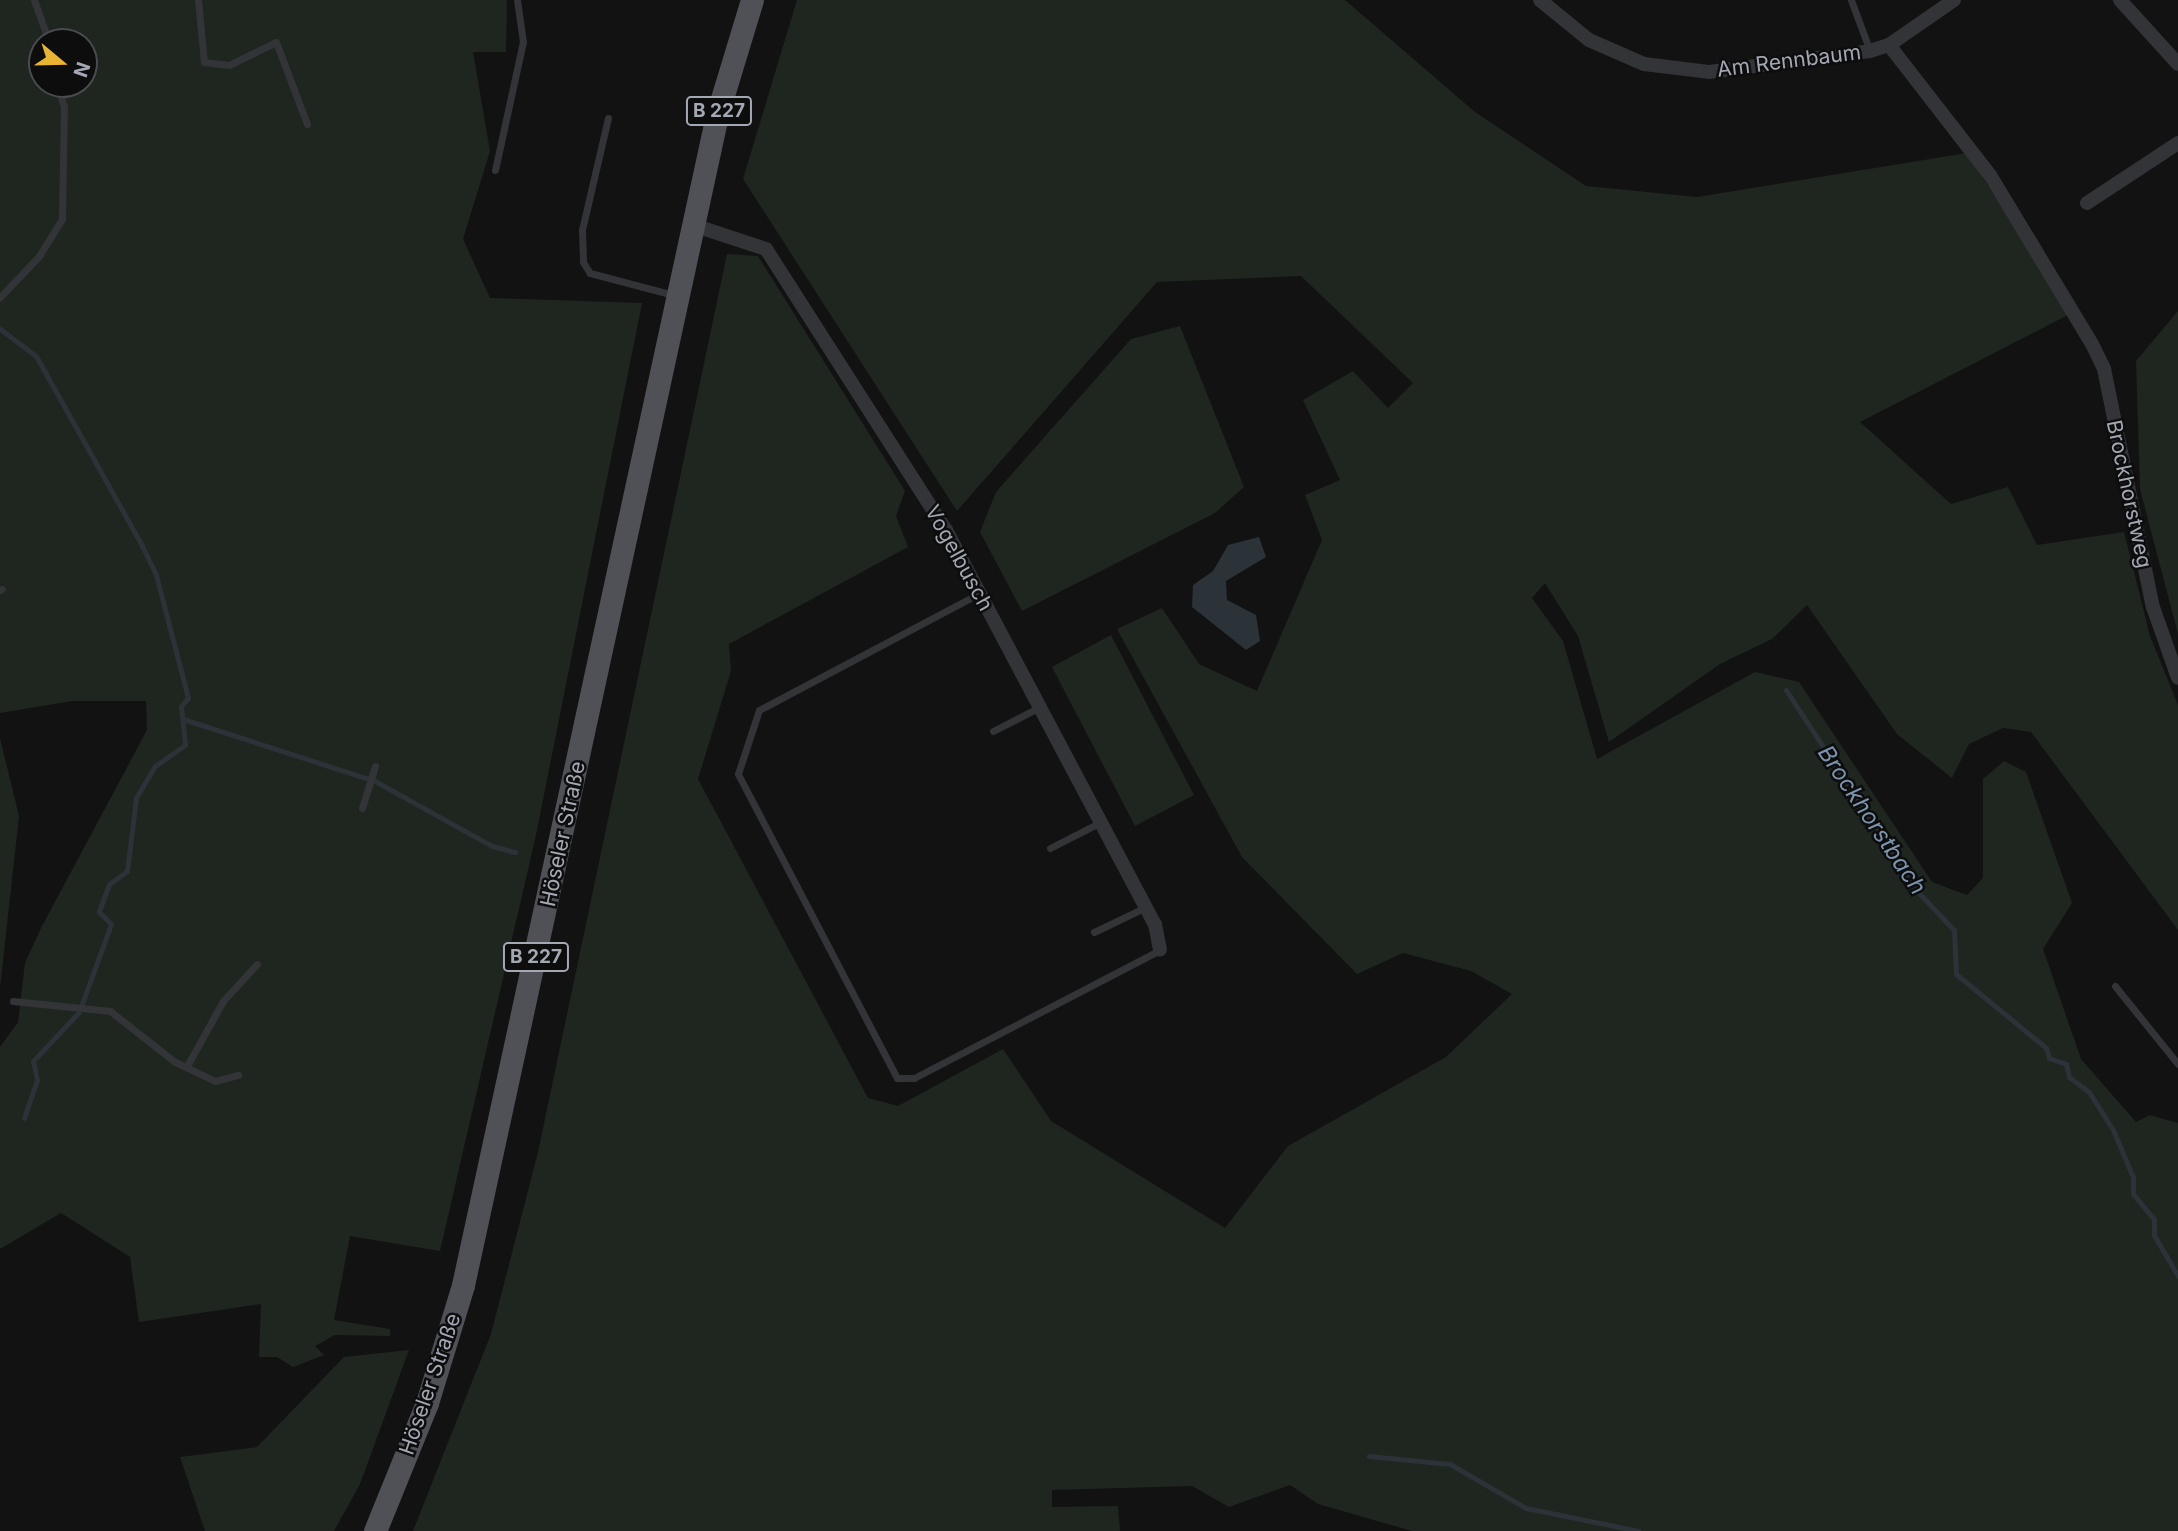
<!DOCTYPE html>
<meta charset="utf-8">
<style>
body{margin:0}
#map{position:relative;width:2178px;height:1531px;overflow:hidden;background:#121213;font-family:Inter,sans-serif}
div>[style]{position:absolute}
.green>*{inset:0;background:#1e261f}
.water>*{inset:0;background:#2b3238}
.stream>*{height:5px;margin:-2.5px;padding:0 2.5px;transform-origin:2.5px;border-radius:2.5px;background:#2b3238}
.service>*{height:7px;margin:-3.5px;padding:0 3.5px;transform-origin:3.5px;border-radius:3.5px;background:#333438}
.minor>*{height:14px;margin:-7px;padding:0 7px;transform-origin:7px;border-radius:7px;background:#333438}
.primary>*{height:23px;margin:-11.5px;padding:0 11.5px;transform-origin:11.5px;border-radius:11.5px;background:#4f5157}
span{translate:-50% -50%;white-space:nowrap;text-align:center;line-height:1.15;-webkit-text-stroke:5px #0d0d0e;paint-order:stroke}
.shield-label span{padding:2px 5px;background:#0d0d0e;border:2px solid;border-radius:5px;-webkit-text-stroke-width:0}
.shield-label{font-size:19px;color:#a4a8b3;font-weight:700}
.street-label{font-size:21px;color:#a4a8b3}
.water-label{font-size:23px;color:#7c94ad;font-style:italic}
.north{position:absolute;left:28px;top:28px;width:70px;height:70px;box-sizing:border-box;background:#0d0d0e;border:2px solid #494b50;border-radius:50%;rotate:109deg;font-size:19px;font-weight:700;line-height:28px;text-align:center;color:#a4a8b3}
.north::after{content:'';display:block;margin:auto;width:24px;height:32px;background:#e9b334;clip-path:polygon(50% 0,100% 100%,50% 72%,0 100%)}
</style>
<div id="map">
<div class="green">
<i style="clip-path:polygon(evenodd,0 0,507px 0,506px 52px,473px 52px,490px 151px,463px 239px,490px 298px,642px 303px,536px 835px,440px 1251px,350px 1236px,334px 1320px,390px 1329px,390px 1336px,335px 1335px,315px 1346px,324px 1355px,293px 1367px,277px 1357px,259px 1357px,261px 1304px,139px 1322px,130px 1257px,61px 1213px,0 1249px,0 1047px,18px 1022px,25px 963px,41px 928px,147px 730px,146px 701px,72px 701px,0 713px,0 0,42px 42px,84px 42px,84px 84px,42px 84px,42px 42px)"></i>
<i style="clip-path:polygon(797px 0,1345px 0,1475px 112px,1586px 186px,1697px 197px,1967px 153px,2070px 314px,1860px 422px,1951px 504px,2008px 487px,2037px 545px,2124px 532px,2150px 636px,2178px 705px,2178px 930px,2031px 732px,2003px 728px,1969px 744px,1952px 778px,1897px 734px,1807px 605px,1772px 639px,1720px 664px,1609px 742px,1578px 636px,1545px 583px,1532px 598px,1563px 641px,1597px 759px,1755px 672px,1799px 682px,1932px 882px,1967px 895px,1983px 878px,1983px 779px,2004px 761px,2026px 772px,2072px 903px,2043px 949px,2081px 1059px,2136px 1122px,2150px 1115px,2178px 1123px,2178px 1531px,1412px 1531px,1318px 1504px,1290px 1485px,1229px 1507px,1192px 1486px,1052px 1490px,1052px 1507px,1118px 1506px,1120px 1531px,413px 1531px,491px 1334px,538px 1152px,727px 254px,758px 256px,905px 491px,896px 516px,908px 547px,729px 644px,731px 671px,698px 779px,868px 1098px,898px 1106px,1003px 1049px,1051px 1121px,1225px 1228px,1288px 1146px,1446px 1057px,1512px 994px,1471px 971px,1403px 953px,1357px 974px,1242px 857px,1117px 629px,1162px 608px,1199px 664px,1257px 691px,1322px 540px,1305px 495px,1340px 480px,1303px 400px,1353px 371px,1388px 408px,1413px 383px,1301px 276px,1157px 282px,957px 511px,743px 179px)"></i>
<i style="clip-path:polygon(2178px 311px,2178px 634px,2140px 489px,2136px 361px)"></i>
<i style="clip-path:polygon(1180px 326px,1244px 487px,1215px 513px,1022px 611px,980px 532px,996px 492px,1131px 339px)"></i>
<i style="clip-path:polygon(1111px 635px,1194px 795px,1135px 826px,1052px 667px)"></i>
<i style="clip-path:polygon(0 738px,19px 816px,0 988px)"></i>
<i style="clip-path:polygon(409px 1350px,360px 1484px,334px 1531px,205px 1531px,180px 1457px,257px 1447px,344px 1357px)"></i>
</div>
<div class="water">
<i style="clip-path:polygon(1259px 537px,1266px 557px,1226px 581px,1227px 600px,1256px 615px,1260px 641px,1246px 650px,1192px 607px,1193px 585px,1213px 571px,1228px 545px)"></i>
</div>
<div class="stream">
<i style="left:0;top:329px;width:45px;rotate:36.9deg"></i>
<i style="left:36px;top:356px;width:218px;rotate:60.8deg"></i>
<i style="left:142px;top:546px;width:32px;rotate:64deg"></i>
<i style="left:156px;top:575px;width:127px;rotate:75.4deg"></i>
<i style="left:188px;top:698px;width:11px;rotate:131deg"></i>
<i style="left:181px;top:706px;width:39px;rotate:84deg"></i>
<i style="left:185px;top:745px;width:37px;rotate:145deg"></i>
<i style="left:155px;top:766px;width:37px;rotate:121deg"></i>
<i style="left:136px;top:798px;width:74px;rotate:97deg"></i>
<i style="left:127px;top:871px;width:22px;rotate:144deg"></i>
<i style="left:109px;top:884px;width:30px;rotate:110deg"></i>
<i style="left:99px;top:912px;width:17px;rotate:45deg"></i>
<i style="left:111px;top:924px;width:94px;rotate:110deg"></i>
<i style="left:79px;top:1012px;width:67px;rotate:133.2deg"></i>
<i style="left:33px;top:1061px;width:19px;rotate:78deg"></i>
<i style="left:37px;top:1080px;width:40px;rotate:108.9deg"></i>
<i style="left:1786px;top:690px;width:240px;rotate:56.9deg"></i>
<i style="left:1917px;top:891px;width:54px;rotate:46.5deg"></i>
<i style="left:1954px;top:930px;width:44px;rotate:87.4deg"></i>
<i style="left:1956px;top:974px;width:117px;rotate:39.4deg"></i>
<i style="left:2046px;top:1048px;width:10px;rotate:73deg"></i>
<i style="left:2049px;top:1058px;width:18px;rotate:19deg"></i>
<i style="left:2066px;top:1064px;width:13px;rotate:77deg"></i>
<i style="left:2069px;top:1077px;width:25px;rotate:37deg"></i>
<i style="left:2089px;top:1092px;width:45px;rotate:57.7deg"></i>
<i style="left:2113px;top:1130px;width:51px;rotate:66.9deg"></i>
<i style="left:2133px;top:1177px;width:17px;rotate:90deg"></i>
<i style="left:2133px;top:1194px;width:33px;rotate:50deg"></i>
<i style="left:2154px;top:1219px;width:16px;rotate:90deg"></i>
<i style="left:2154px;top:1235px;width:48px;rotate:59.7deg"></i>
<i style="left:183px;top:719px;width:202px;rotate:17.9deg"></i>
<i style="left:375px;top:781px;width:134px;rotate:29.1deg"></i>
<i style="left:492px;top:846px;width:24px;rotate:15deg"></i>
<i style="left:1369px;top:1456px;width:81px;rotate:5.6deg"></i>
<i style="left:1450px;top:1464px;width:88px;rotate:30.1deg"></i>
<i style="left:1526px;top:1508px;width:115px;rotate:11.5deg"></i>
</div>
<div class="service">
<i style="left:34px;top:0;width:45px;rotate:70.3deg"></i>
<i style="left:198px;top:0;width:62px;rotate:84.5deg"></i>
<i style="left:204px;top:62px;width:25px;rotate:7deg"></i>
<i style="left:229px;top:65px;width:52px;rotate:-26.1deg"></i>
<i style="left:276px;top:42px;width:88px;rotate:69.3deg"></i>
<i style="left:1851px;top:0;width:54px;rotate:69.6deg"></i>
<i style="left:608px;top:118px;width:115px;rotate:103.1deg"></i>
<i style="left:582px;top:230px;width:32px;rotate:88deg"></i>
<i style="left:583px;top:262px;width:13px;rotate:58deg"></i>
<i style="left:590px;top:273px;width:86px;rotate:14.8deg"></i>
<i style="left:495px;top:170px;width:131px;rotate:-77.7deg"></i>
<i style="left:523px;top:42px;width:42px;rotate:-98.1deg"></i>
<i style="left:0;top:297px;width:57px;rotate:-46.4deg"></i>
<i style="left:39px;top:256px;width:44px;rotate:-58.1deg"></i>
<i style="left:62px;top:219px;width:112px;rotate:-89deg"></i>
<i style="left:64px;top:107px;width:24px;rotate:-107deg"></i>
<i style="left:0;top:590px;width:2px;rotate:-27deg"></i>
<i style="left:980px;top:593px;width:250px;rotate:152.1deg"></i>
<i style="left:759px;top:710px;width:67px;rotate:108.2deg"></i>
<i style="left:738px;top:774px;width:343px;rotate:62.4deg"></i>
<i style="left:897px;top:1078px;width:17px"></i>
<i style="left:914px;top:1078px;width:277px;rotate:-27.5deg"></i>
<i style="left:993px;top:731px;width:53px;rotate:-27.1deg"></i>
<i style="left:362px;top:808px;width:44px;rotate:-72.8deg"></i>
<i style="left:1050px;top:848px;width:57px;rotate:-27deg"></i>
<i style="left:1094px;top:932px;width:58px;rotate:-25.7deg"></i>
<i style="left:2115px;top:986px;width:100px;rotate:51.1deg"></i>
<i style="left:13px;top:1001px;width:98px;rotate:5.9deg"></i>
<i style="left:110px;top:1011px;width:83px;rotate:38.1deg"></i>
<i style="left:175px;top:1062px;width:44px;rotate:25.4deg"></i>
<i style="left:215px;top:1081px;width:24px;rotate:-15deg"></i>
<i style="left:187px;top:1066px;width:74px;rotate:-61deg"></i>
<i style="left:223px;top:1001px;width:50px;rotate:-47.4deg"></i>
</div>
<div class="minor">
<i style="left:1540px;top:0;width:63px;rotate:39.2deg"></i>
<i style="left:1589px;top:40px;width:60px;rotate:23.6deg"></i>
<i style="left:1644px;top:64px;width:65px;rotate:7deg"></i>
<i style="left:1709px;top:72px;width:162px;rotate:-7.4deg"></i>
<i style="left:1870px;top:51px;width:20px;rotate:-18deg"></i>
<i style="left:1889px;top:45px;width:79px;rotate:-34.7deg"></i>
<i style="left:2120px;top:0;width:86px;rotate:47.8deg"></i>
<i style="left:1889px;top:45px;width:165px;rotate:52.2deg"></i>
<i style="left:1990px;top:175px;width:197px;rotate:58.9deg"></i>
<i style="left:2092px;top:344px;width:28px;rotate:64deg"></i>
<i style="left:2104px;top:369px;width:243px;rotate:78.4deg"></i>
<i style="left:2153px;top:607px;width:75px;rotate:70.6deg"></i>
<i style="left:2087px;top:203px;width:109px;rotate:-33.4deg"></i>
<i style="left:693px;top:225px;width:77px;rotate:18.2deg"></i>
<i style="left:766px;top:249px;width:334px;rotate:57.4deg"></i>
<i style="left:946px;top:530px;width:446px;rotate:62.1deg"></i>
<i style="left:1155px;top:924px;width:26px;rotate:79deg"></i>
</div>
<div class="primary">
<i style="left:375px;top:1531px;width:138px;rotate:-67.9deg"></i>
<i style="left:427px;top:1403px;width:123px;rotate:-73deg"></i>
<i style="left:463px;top:1285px;width:1197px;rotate:-77.75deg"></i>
<i style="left:717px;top:115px;width:120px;rotate:-73.1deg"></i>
</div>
<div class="shield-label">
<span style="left:719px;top:111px">B 227</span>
<span style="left:536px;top:957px">B 227</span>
</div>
<div class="street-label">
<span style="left:1789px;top:61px;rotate:-7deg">Am Rennbaum</span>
<span style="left:2129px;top:494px;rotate:78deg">Brockhorstweg</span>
<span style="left:959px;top:558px;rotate:61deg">Vogelbusch</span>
<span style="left:563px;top:834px;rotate:-78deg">Höseler Straße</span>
<span style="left:430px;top:1384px;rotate:-71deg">Höseler Straße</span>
</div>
<div class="water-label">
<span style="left:1872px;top:820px;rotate:56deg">Brockhorstbach</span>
</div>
<div class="north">N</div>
</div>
